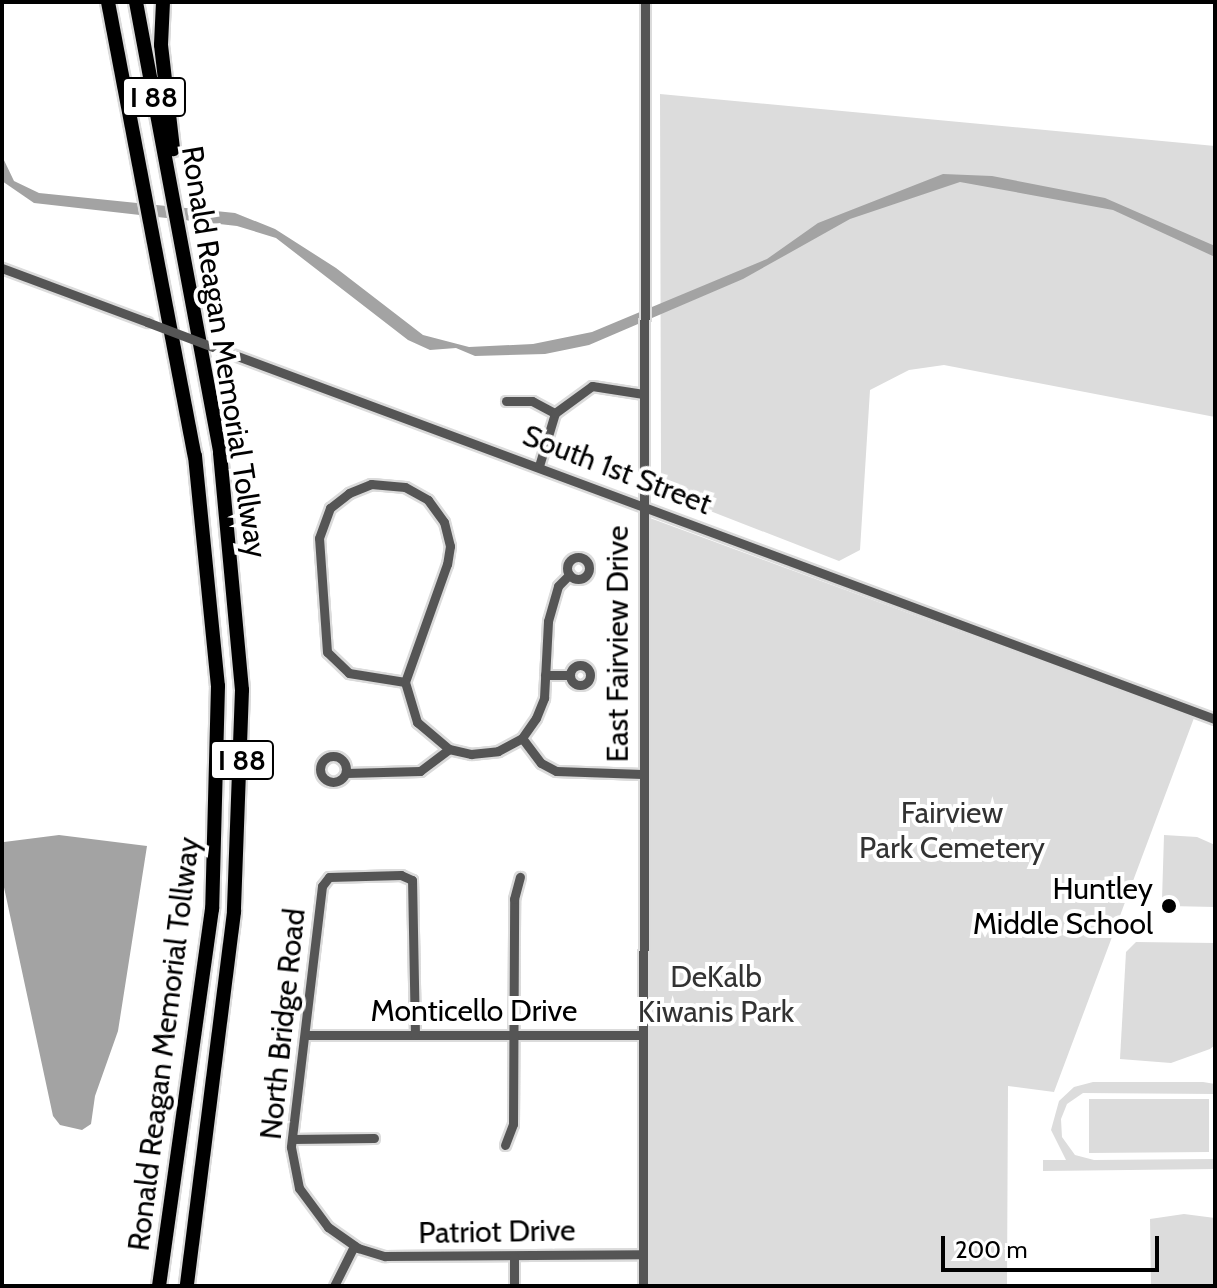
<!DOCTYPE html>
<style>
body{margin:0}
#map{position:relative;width:1217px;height:1288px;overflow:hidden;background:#fff;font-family:Cabin,sans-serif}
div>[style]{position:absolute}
.green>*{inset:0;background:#dcdcdc}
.water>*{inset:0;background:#a3a3a3}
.roads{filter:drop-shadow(2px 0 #dbdbdb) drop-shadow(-2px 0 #dbdbdb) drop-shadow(0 2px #dbdbdb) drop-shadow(0 -2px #dbdbdb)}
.minor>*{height:9px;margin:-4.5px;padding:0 4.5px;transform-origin:4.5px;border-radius:4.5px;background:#555}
.minor>.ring{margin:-4.5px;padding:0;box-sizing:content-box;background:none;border:9px solid #555;border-radius:50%}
.highway>*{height:14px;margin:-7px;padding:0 7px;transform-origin:7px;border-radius:7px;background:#000}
.minor-bridge>*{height:9px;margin:-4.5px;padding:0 4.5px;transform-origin:4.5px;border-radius:4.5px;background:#555}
.dots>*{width:22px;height:22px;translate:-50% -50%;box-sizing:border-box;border:4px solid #fff;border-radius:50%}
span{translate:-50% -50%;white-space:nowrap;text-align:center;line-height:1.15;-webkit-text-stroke:8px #fff;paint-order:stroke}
.shield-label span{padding:2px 6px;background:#fff;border:2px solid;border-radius:6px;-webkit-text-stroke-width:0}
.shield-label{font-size:28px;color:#000;font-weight:700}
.street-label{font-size:30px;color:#000}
.park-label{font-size:30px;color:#333}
.poi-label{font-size:30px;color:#000}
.right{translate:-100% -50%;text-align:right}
.frame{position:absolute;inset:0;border:4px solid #000;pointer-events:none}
.scale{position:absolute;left:941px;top:1236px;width:218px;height:36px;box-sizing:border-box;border:4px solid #000;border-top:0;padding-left:10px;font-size:24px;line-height:28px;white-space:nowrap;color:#000;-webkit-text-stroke:6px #fff;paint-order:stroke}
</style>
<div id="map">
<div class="green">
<i style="clip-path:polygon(660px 94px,1215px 146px,1215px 417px,944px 365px,909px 370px,870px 390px,860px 550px,839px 561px,669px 495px,661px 474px)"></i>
<i style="clip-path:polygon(650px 518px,1194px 718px,1054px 1092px,1008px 1086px,1007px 1286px,648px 1286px)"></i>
<i style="clip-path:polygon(1164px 835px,1197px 837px,1215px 845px,1215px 907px,1169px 906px,1162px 899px)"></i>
<i style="clip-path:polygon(1136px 942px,1215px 943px,1215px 1045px,1210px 1049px,1171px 1063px,1120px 1059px,1126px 952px)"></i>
<i style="clip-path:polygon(1093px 1082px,1203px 1082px,1215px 1084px,1215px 1094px,1083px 1093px,1067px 1104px,1061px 1119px,1062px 1137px,1075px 1155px,1094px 1160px,1215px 1159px,1215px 1169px,1043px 1171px,1043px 1160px,1066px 1160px,1051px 1130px,1059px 1101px,1074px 1087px)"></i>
<i style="clip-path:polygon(1089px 1099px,1209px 1099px,1209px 1152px,1089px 1153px)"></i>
<i style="clip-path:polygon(1184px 1214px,1215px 1218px,1215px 1286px,1151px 1286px,1150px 1219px)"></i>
</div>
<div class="water">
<i style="clip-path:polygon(2px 156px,14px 181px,39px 193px,235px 213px,275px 229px,336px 268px,423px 335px,469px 347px,533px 344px,592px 332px,767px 259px,818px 223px,943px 174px,992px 176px,1105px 198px,1215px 246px,1215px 257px,1113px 210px,960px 182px,850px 219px,743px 279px,589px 345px,545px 354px,475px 356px,456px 348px,430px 350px,408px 340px,276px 238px,237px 226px,34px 203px,2px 181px)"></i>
<i style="clip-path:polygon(59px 835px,147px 846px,118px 1031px,95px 1096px,91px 1124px,82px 1130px,60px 1125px,53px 1116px,2px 878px,4px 842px)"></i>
</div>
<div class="roads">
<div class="minor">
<i style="left:2px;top:268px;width:155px;rotate:20.4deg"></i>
<i style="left:221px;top:350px;width:1060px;rotate:20.37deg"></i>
<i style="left:506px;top:401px;width:26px"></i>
<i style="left:532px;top:401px;width:26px;rotate:28deg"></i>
<i style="left:555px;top:413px;width:55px;rotate:106.8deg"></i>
<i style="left:555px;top:413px;width:46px;rotate:-36.1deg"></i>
<i style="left:592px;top:386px;width:52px;rotate:8.9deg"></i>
<i class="ring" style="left:567px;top:557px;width:13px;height:13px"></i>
<i class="ring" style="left:570px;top:665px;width:11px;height:11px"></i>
<i style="left:545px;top:675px;width:25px"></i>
<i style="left:405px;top:682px;width:57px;rotate:-170.9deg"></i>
<i style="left:349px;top:673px;width:30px;rotate:-136deg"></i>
<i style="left:327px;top:652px;width:114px;rotate:-94deg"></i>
<i style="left:319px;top:538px;width:32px;rotate:-70deg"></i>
<i style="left:330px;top:508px;width:24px;rotate:-38deg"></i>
<i style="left:349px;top:493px;width:24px;rotate:-22deg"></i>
<i style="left:371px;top:484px;width:34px;rotate:5deg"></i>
<i style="left:405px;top:487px;width:26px;rotate:29deg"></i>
<i style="left:428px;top:500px;width:27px;rotate:54deg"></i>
<i style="left:444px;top:522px;width:25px;rotate:76deg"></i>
<i style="left:450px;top:546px;width:18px;rotate:99deg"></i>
<i style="left:447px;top:564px;width:125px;rotate:109.6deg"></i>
<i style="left:405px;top:682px;width:42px;rotate:73.3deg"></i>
<i style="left:417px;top:722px;width:42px;rotate:40.2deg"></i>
<i style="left:449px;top:749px;width:23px;rotate:13deg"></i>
<i style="left:471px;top:754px;width:27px;rotate:-6deg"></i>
<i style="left:498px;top:751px;width:27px;rotate:-28deg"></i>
<i style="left:522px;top:738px;width:24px;rotate:-55deg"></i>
<i style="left:536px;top:718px;width:22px;rotate:-68deg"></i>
<i style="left:544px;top:698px;width:77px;rotate:-87deg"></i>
<i style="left:548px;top:621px;width:36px;rotate:-74deg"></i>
<i style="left:558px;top:586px;width:16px;rotate:-45deg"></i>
<i style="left:522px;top:738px;width:31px;rotate:53deg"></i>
<i style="left:541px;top:763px;width:17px;rotate:28deg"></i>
<i style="left:556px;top:771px;width:86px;rotate:2deg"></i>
<i class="ring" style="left:320px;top:756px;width:17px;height:17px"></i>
<i style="left:346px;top:773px;width:74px;rotate:-1.5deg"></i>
<i style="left:420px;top:771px;width:36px;rotate:-37deg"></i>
<i style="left:305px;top:1035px;width:338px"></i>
<i style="left:415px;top:1035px;width:155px;rotate:-91.1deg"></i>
<i style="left:412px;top:880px;width:12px;rotate:-156deg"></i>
<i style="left:401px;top:875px;width:72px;rotate:178.4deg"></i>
<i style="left:329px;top:877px;width:11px;rotate:128deg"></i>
<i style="left:322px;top:886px;width:263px;rotate:96.8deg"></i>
<i style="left:291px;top:1147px;width:42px;rotate:79deg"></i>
<i style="left:299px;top:1188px;width:49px;rotate:53.4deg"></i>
<i style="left:328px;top:1227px;width:37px;rotate:35deg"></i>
<i style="left:358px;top:1248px;width:28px;rotate:17deg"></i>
<i style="left:385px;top:1256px;width:258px;rotate:-0.4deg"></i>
<i style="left:292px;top:1139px;width:82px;rotate:-0.7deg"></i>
<i style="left:505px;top:1145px;width:22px;rotate:-69deg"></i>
<i style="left:513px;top:1124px;width:225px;rotate:-89.7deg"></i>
<i style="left:514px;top:899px;width:23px;rotate:-75deg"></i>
<i style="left:514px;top:1257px;width:29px;rotate:90deg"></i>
<i style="left:334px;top:1286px;width:45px;rotate:-63.4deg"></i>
<i style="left:643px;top:1286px;width:1284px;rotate:-89.91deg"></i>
</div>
<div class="highway">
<i style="left:108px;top:2px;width:462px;rotate:79.2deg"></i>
<i style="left:195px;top:456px;width:231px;rotate:84.3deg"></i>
<i style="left:218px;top:686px;width:223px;rotate:91.5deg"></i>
<i style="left:212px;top:909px;width:381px;rotate:98deg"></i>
<i style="left:136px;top:2px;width:459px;rotate:79.4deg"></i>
<i style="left:220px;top:453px;width:238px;rotate:84.7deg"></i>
<i style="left:242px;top:690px;width:222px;rotate:92.1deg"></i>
<i style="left:234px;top:912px;width:377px;rotate:97.2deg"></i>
<i style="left:163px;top:2px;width:43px;rotate:92.7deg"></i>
<i style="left:161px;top:45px;width:105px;rotate:83.4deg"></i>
</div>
</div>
<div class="minor-bridge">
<i style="left:147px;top:322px;width:79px;rotate:20.7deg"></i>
</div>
<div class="dots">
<i style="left:1169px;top:906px;background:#000"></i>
</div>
<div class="shield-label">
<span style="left:154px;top:97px">I 88</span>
<span style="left:242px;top:760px">I 88</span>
</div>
<div class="street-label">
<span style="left:224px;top:352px;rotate:81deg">Ronald Reagan Memorial Tollway</span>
<span style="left:617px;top:470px;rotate:21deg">South 1st Street</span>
<span style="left:618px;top:644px;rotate:-90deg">East Fairview Drive</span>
<span style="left:474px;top:1011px">Monticello Drive</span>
<span style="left:283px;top:1024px;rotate:-84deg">North Bridge Road</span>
<span style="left:164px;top:1044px;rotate:-83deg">Ronald Reagan Memorial Tollway</span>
<span style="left:497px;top:1232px;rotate:-1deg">Patriot Drive</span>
</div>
<div class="park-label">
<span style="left:952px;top:830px">Fairview<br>Park Cemetery</span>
<span style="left:716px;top:994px">DeKalb<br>Kiwanis Park</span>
</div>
<div class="poi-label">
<span class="right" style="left:1153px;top:906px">Huntley<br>Middle School</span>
</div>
<div class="frame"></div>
<div class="scale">200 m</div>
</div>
